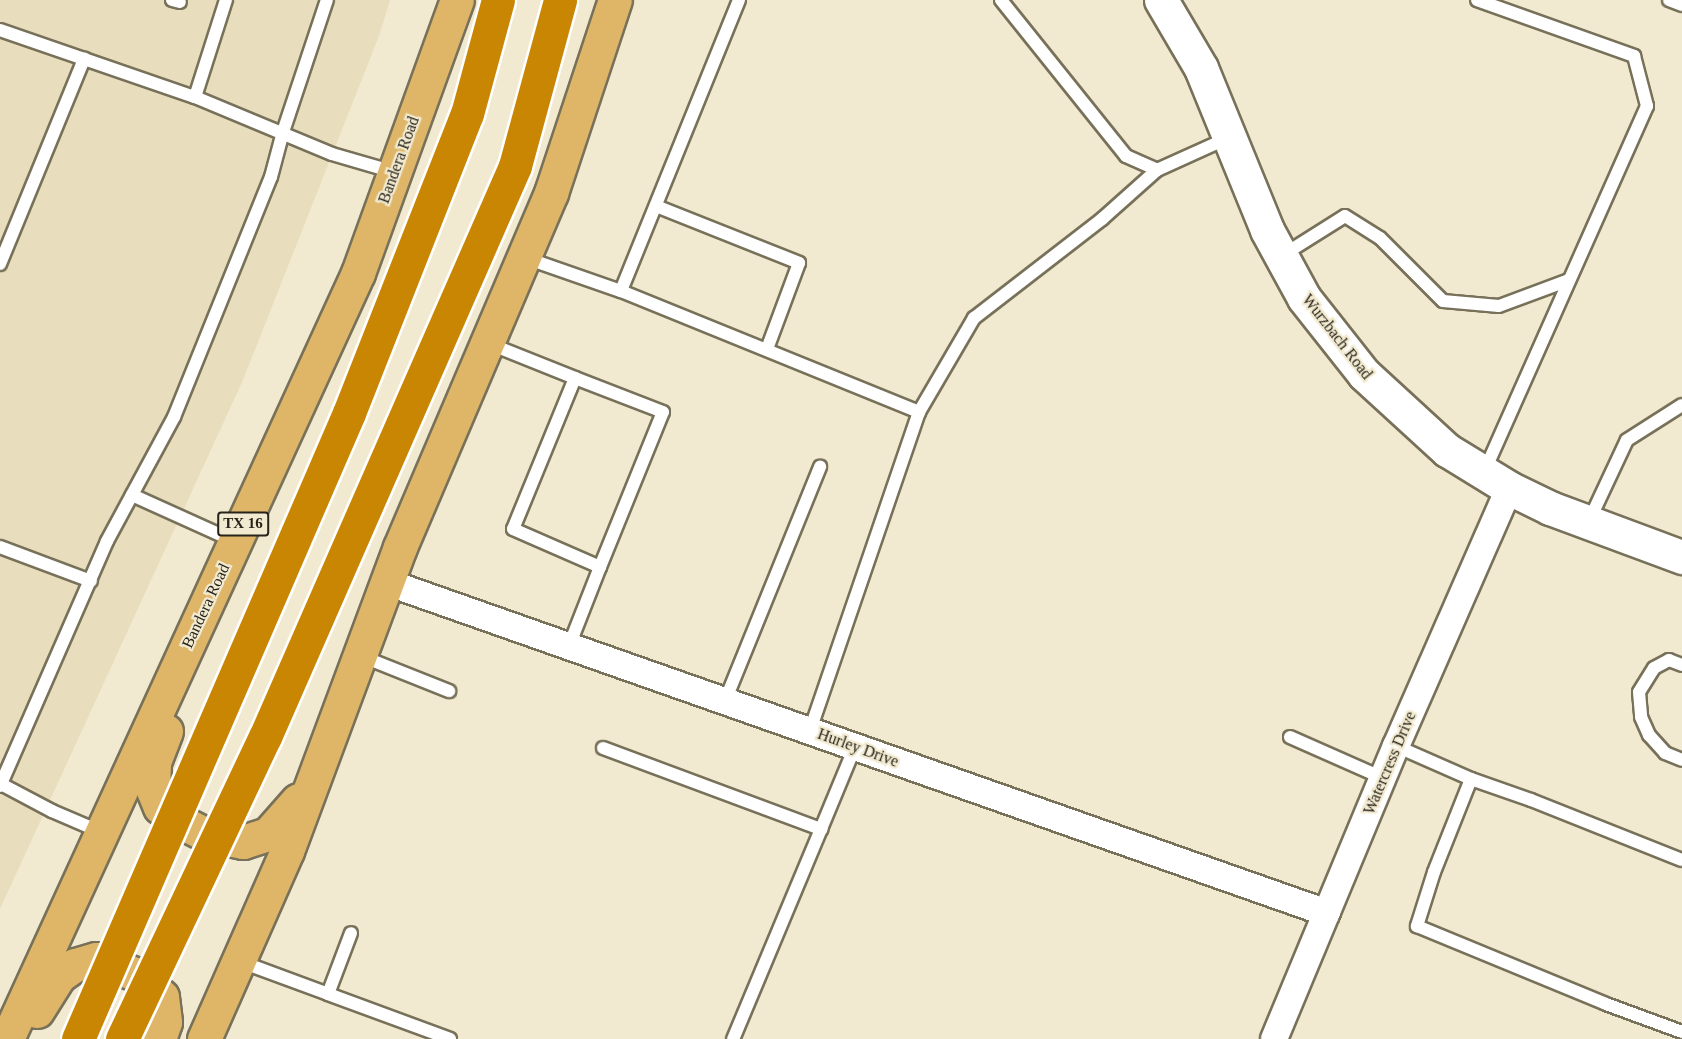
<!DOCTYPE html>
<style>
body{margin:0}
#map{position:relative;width:1682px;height:1039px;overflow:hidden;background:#f2ead0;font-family:"Times New Roman",serif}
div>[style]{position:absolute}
.built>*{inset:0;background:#e8ddbd}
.roads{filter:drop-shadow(2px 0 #78715a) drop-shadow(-2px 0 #78715a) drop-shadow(0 2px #78715a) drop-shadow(0 -2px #78715a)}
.service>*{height:12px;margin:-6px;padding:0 6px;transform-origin:6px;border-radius:6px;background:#fff}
.minor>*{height:26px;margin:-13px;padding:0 13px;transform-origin:13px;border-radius:13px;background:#fff}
.secondary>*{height:33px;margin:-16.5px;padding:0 16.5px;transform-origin:16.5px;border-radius:16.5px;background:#fff}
.primary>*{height:33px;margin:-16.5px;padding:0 16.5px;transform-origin:16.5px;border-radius:16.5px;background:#dfb668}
.bridges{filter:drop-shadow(2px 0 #fff) drop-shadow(-2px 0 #fff) drop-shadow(0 2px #fff) drop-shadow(0 -2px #fff)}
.motorway-bridge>*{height:33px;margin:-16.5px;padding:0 16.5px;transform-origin:16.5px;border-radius:16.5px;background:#c98603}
span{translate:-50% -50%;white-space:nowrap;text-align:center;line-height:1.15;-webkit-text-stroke:4.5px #f2ead0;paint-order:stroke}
.shield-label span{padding:2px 4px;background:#f2ead0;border:2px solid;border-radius:4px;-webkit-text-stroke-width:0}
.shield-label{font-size:15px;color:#27231a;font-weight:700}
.street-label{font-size:16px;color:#27231a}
</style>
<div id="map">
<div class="built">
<i style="clip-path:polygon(0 0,390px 0,379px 36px,243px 380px,0 909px)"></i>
</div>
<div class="roads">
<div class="service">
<i style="left:172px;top:0;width:8px;rotate:14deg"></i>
<i style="left:739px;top:0;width:314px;rotate:112.1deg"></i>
<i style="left:621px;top:291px;width:322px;rotate:22.1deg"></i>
<i style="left:919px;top:412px;width:337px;rotate:108.9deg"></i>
<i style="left:1001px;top:0;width:200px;rotate:51.3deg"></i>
<i style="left:1126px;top:156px;width:34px;rotate:24deg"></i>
<i style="left:1157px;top:170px;width:78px;rotate:-24.3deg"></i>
<i style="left:1477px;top:0;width:167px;rotate:19.6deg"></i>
<i style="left:1634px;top:56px;width:52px;rotate:75.4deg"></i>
<i style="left:1647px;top:106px;width:401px;rotate:114deg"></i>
<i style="left:1669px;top:0;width:14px;rotate:21deg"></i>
<i style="left:0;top:30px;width:206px;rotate:19deg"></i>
<i style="left:195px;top:97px;width:148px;rotate:22.6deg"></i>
<i style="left:332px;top:154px;width:65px;rotate:16.2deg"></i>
<i style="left:195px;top:97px;width:102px;rotate:-72.3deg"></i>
<i style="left:656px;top:206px;width:154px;rotate:21.7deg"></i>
<i style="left:799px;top:263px;width:92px;rotate:110.4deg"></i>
<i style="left:1283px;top:255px;width:73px;rotate:-32.2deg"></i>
<i style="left:1345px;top:216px;width:41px;rotate:32.2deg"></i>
<i style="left:1380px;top:238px;width:89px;rotate:45deg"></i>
<i style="left:1443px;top:301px;width:56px;rotate:5.1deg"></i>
<i style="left:1499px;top:306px;width:75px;rotate:-20.4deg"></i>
<i style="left:526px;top:258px;width:101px;rotate:19.2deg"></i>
<i style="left:0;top:264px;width:222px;rotate:-67.7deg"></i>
<i style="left:490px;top:344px;width:92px;rotate:21.8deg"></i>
<i style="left:919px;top:412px;width:109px;rotate:-59.7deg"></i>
<i style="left:974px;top:318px;width:162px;rotate:-37.7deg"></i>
<i style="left:1102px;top:219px;width:74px;rotate:-41.7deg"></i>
<i style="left:132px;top:495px;width:112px;rotate:24.3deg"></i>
<i style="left:1589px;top:521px;width:89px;rotate:-64.9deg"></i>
<i style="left:1627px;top:440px;width:65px;rotate:-32.5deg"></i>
<i style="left:0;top:547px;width:97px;rotate:20.5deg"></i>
<i style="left:569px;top:646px;width:85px;rotate:-68.6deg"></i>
<i style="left:600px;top:567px;width:167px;rotate:-67.9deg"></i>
<i style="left:663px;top:412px;width:94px;rotate:-158.9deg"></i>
<i style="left:575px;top:378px;width:163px;rotate:112.3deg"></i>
<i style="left:513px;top:529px;width:95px;rotate:23.6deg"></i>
<i style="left:361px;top:656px;width:95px;rotate:21.7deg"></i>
<i style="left:1682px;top:665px;width:14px;rotate:-159deg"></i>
<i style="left:1669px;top:660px;width:17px;rotate:152deg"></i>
<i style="left:1654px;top:668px;width:28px;rotate:122deg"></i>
<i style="left:1639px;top:692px;width:25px;rotate:85deg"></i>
<i style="left:1641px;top:717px;width:20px;rotate:66deg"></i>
<i style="left:1649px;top:735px;width:24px;rotate:48deg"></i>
<i style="left:1665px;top:753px;width:18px;rotate:22deg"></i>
<i style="left:725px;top:701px;width:253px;rotate:-67.9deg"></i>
<i style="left:1290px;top:737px;width:102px;rotate:23.8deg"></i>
<i style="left:1396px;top:746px;width:82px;rotate:23.7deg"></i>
<i style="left:1471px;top:779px;width:64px;rotate:19.3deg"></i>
<i style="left:1531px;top:800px;width:162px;rotate:21.7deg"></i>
<i style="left:603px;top:748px;width:233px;rotate:20.4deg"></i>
<i style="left:821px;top:829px;width:228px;rotate:112.7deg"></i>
<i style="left:1471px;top:779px;width:100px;rotate:111.7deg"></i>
<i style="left:1434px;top:872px;width:57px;rotate:107.5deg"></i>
<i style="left:1417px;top:926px;width:204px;rotate:22.4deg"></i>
<i style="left:1606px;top:1004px;width:81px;rotate:20.2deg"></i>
<i style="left:1px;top:784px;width:58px;rotate:27.9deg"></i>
<i style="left:52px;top:811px;width:53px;rotate:23.2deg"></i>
<i style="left:0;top:786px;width:267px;rotate:-66.4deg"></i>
<i style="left:107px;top:541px;width:141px;rotate:-61.6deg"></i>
<i style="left:174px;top:417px;width:259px;rotate:-68deg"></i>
<i style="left:271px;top:177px;width:47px;rotate:-75.1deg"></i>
<i style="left:283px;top:132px;width:139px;rotate:-71.6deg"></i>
<i style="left:821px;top:829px;width:89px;rotate:-67.5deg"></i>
<i style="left:239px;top:961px;width:95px;rotate:20.3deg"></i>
<i style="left:328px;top:994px;width:65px;rotate:-69.3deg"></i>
<i style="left:328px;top:994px;width:130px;rotate:20.2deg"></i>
</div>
<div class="minor">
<i style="left:389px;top:583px;width:994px;rotate:19.38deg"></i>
<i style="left:1274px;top:1039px;width:317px;rotate:-67.4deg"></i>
<i style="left:1396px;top:746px;width:282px;rotate:-66.3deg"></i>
</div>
<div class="secondary">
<i style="left:1161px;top:0;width:79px;rotate:59.5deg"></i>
<i style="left:1201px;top:68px;width:175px;rotate:67.8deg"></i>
<i style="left:1267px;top:230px;width:77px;rotate:61.4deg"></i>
<i style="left:1304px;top:298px;width:97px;rotate:51.7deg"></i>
<i style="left:1364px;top:374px;width:113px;rotate:42.5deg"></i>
<i style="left:1447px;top:450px;width:73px;rotate:31.5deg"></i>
<i style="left:1509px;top:488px;width:46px;rotate:26deg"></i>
<i style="left:1550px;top:508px;width:141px;rotate:20.4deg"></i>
</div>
<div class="primary">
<i style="left:166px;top:731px;width:33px;rotate:111deg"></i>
<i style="left:154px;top:762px;width:28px;rotate:92deg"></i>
<i style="left:153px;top:790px;width:18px;rotate:68deg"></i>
<i style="left:160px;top:807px;width:28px;rotate:35deg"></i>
<i style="left:183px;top:823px;width:27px;rotate:27deg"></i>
<i style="left:207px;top:835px;width:37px;rotate:11deg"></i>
<i style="left:243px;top:842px;width:26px;rotate:-18deg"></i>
<i style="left:268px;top:834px;width:45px;rotate:-48.6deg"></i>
<i style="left:37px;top:1011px;width:41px;rotate:-57.8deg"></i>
<i style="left:59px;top:976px;width:19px;rotate:-35deg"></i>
<i style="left:75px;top:965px;width:22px;rotate:-16deg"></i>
<i style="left:96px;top:959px;width:42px;rotate:21deg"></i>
<i style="left:135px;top:974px;width:35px;rotate:40deg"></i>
<i style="left:162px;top:997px;width:25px;rotate:83deg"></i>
<i style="left:165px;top:1022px;width:18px;rotate:109deg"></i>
<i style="left:7px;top:1039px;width:843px;rotate:-65.38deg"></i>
<i style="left:358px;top:273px;width:290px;rotate:-70.1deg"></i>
<i style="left:204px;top:1039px;width:206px;rotate:-66.2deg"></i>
<i style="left:287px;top:851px;width:324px;rotate:-69.6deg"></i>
<i style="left:400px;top:547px;width:385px;rotate:-66.9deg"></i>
<i style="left:551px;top:193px;width:203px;rotate:-71.7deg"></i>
</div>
</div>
<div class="bridges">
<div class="motorway-bridge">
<i style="left:78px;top:1039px;width:682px;rotate:-66.59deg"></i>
<i style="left:349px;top:413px;width:321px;rotate:-68.5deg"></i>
<i style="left:467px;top:114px;width:118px;rotate:-74.8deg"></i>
<i style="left:122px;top:1039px;width:334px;rotate:-64.7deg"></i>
<i style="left:265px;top:737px;width:623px;rotate:-66.35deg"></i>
<i style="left:515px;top:166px;width:172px;rotate:-74.8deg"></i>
</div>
</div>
<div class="shield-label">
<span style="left:243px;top:524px">TX 16</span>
</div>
<div class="street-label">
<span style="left:399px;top:160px;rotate:-70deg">Bandera Road</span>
<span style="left:1337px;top:337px;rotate:52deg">Wurzbach Road</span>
<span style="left:206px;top:606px;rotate:-65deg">Bandera Road</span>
<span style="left:858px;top:748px;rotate:20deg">Hurley Drive</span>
<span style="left:1390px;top:763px;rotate:-67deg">Watercress Drive</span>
</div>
</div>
